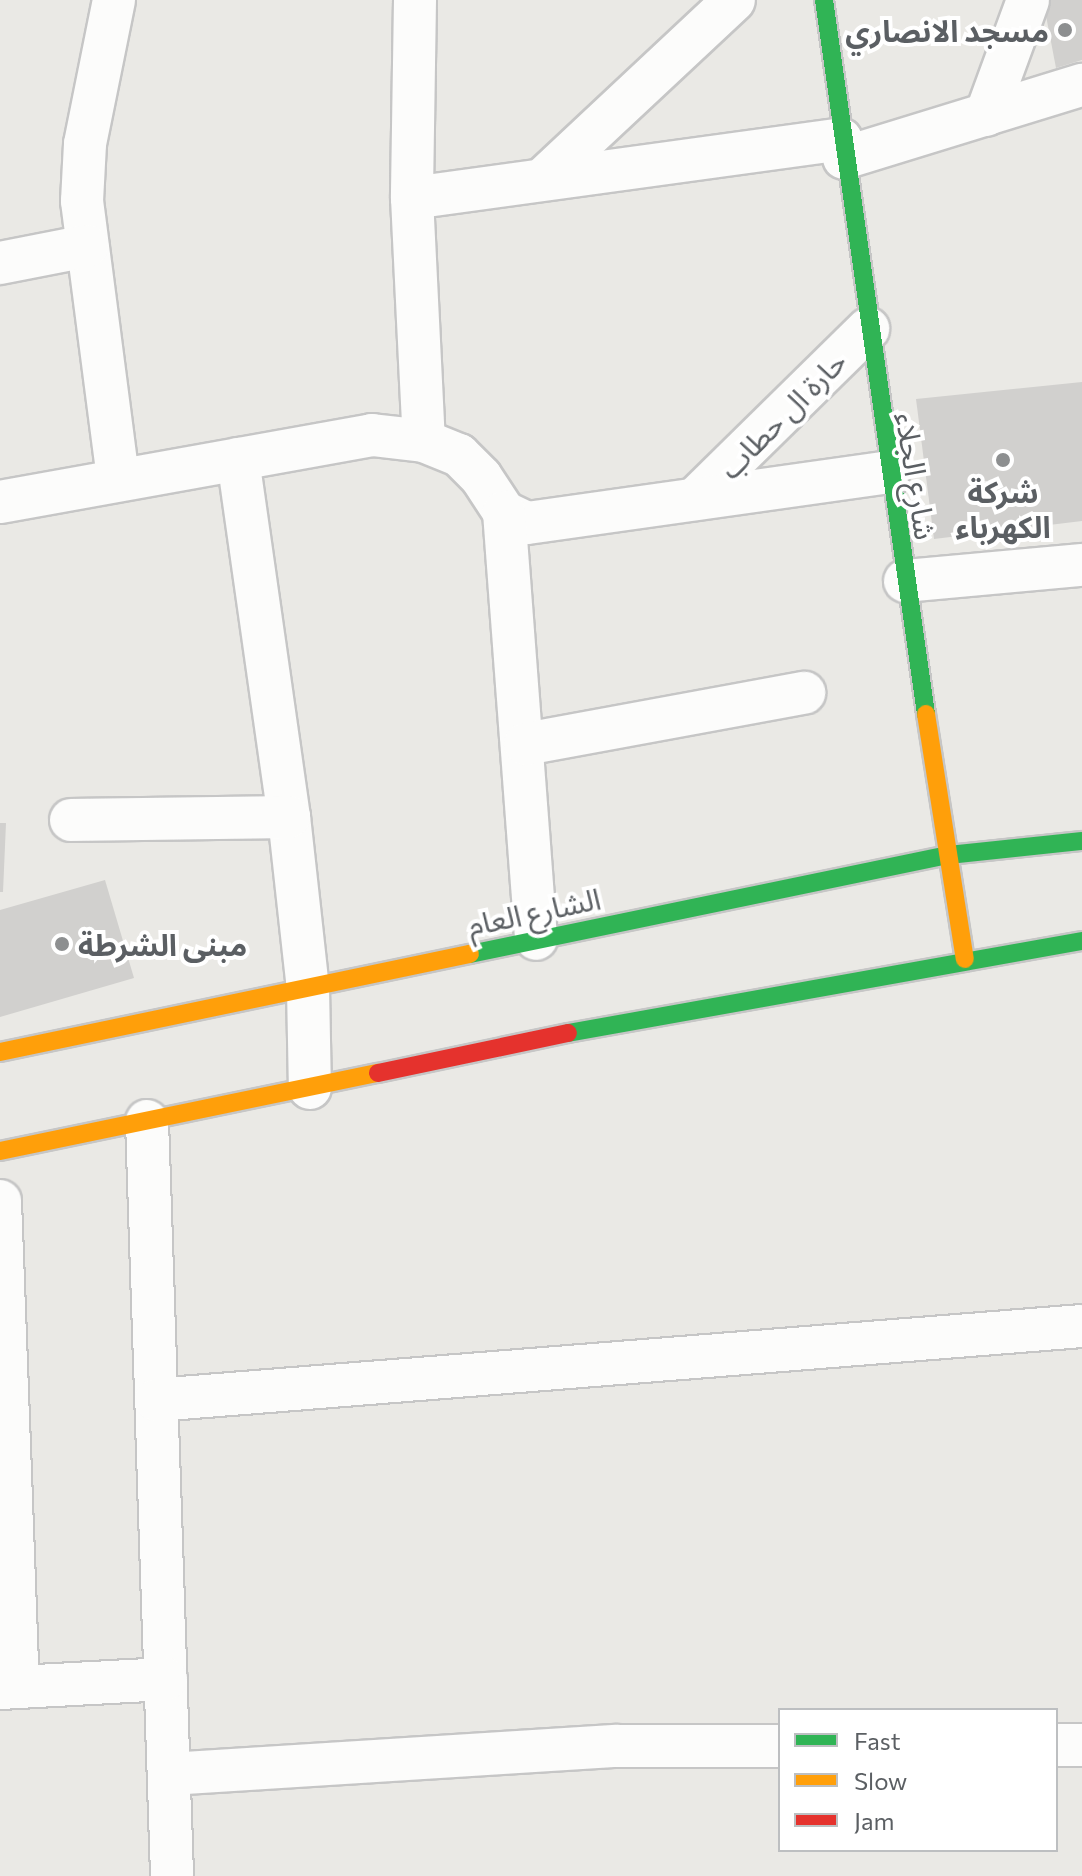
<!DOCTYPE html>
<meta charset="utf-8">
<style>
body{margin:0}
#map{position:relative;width:1082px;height:1876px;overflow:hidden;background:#eae9e5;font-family:Commissioner,"Noto Sans Arabic",sans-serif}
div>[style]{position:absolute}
.building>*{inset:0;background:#d1d0ce}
.roads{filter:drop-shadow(2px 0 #c6c6c6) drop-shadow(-2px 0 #c6c6c6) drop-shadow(0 2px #c6c6c6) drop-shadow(0 -2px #c6c6c6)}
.street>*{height:42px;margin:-21px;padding:0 21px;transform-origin:21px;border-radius:21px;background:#fcfcfb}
.fast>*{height:18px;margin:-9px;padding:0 9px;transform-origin:9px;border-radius:9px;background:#30b455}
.slow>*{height:18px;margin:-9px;padding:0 9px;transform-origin:9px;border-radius:9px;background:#ff9f0a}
.jam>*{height:18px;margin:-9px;padding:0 9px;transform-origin:9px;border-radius:9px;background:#e5322d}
.dots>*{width:22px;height:22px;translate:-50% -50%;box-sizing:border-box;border:4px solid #fff;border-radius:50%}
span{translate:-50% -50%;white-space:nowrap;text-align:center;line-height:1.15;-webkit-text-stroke:8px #fff;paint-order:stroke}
.poi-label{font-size:30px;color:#5b5f63;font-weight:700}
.right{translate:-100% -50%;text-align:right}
.left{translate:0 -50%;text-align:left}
.street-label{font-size:30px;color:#5b5f63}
.legend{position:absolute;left:778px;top:1708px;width:280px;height:144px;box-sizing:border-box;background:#fff;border:2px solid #bdbfc1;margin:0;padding:10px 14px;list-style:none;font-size:24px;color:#5b5f63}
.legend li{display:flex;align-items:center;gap:16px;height:40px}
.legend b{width:40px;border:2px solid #bdbfc1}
</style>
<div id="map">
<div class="building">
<i style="clip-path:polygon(1043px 0,1082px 0,1082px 60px,1056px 68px)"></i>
<i style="clip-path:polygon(1082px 382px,1082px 521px,934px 539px,916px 399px)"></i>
<i style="clip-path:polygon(0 823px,6px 823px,3px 892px,0 892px)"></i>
<i style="clip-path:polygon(105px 880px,134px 978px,0 1017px,0 910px)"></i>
</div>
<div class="roads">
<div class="street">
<i style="left:114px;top:0;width:147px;rotate:101.4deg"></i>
<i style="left:85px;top:144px;width:57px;rotate:93deg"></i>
<i style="left:82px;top:201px;width:280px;rotate:82.6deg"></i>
<i style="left:415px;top:0;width:198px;rotate:90.9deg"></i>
<i style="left:412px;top:198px;width:243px;rotate:87.2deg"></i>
<i style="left:986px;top:115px;width:122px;rotate:-69.9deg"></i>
<i style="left:844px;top:158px;width:249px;rotate:-17.1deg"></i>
<i style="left:544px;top:178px;width:260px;rotate:-43.1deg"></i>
<i style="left:412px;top:198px;width:433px;rotate:-7.8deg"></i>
<i style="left:0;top:263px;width:89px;rotate:-11.1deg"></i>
<i style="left:238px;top:459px;width:362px;rotate:81.9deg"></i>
<i style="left:289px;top:817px;width:172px;rotate:83.7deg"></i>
<i style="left:308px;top:988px;width:100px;rotate:88.9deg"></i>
<i style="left:695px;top:499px;width:243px;rotate:-44.5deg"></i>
<i style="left:0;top:502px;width:378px;rotate:-10.2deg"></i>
<i style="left:372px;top:435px;width:52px;rotate:6.6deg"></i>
<i style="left:424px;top:441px;width:38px;rotate:22deg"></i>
<i style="left:459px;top:455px;width:31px;rotate:45deg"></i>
<i style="left:481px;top:477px;width:42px;rotate:56.7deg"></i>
<i style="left:504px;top:512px;width:25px;rotate:26deg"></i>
<i style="left:527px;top:523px;width:365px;rotate:-8deg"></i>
<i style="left:504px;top:512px;width:428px;rotate:85.7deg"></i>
<i style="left:905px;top:581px;width:178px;rotate:-5.2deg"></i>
<i style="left:525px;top:744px;width:284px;rotate:-10.4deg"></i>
<i style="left:71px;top:820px;width:218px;rotate:-0.8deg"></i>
<i style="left:147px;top:1121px;width:755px;rotate:88.1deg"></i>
<i style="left:0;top:1201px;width:486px;rotate:87.9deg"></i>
<i style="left:156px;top:1400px;width:929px;rotate:-4.57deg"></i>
<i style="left:0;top:1688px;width:166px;rotate:-3.1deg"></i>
<i style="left:1056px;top:1745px;width:26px"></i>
<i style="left:169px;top:1774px;width:449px;rotate:-3.6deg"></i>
<i style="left:617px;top:1746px;width:163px"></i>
</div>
<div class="fast">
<i style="left:824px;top:0;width:721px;rotate:81.87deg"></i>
<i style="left:470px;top:954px;width:488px;rotate:-11.7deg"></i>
<i style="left:948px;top:855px;width:135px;rotate:-6deg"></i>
<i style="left:568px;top:1033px;width:522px;rotate:-10.15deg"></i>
</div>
<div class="slow">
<i style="left:926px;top:714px;width:248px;rotate:81deg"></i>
<i style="left:0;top:1052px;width:480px;rotate:-11.8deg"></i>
<i style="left:0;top:1151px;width:386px;rotate:-11.7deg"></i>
</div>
<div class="jam">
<i style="left:378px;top:1073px;width:194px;rotate:-11.9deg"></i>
</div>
</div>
<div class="dots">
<i style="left:1065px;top:30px;background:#8d8f90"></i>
<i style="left:1003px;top:460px;background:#8d8f90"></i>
<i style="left:62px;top:944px;background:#8d8f90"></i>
</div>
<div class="poi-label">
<span class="right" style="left:1049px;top:30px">مسجد الانصاري</span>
<span style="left:1003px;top:508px">شركة<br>الكهرباء</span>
<span class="left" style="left:78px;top:944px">مبنى الشرطة</span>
</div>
<div class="street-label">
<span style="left:782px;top:414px;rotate:-45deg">حارة ال حطاب</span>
<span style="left:917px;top:476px;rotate:81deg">شارع الجلاء</span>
<span style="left:534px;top:911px;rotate:-12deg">الشارع العام</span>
</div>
<ul class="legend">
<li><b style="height:10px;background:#30b455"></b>Fast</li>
<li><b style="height:10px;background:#ff9f0a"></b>Slow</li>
<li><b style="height:10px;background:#e5322d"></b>Jam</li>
</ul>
</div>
